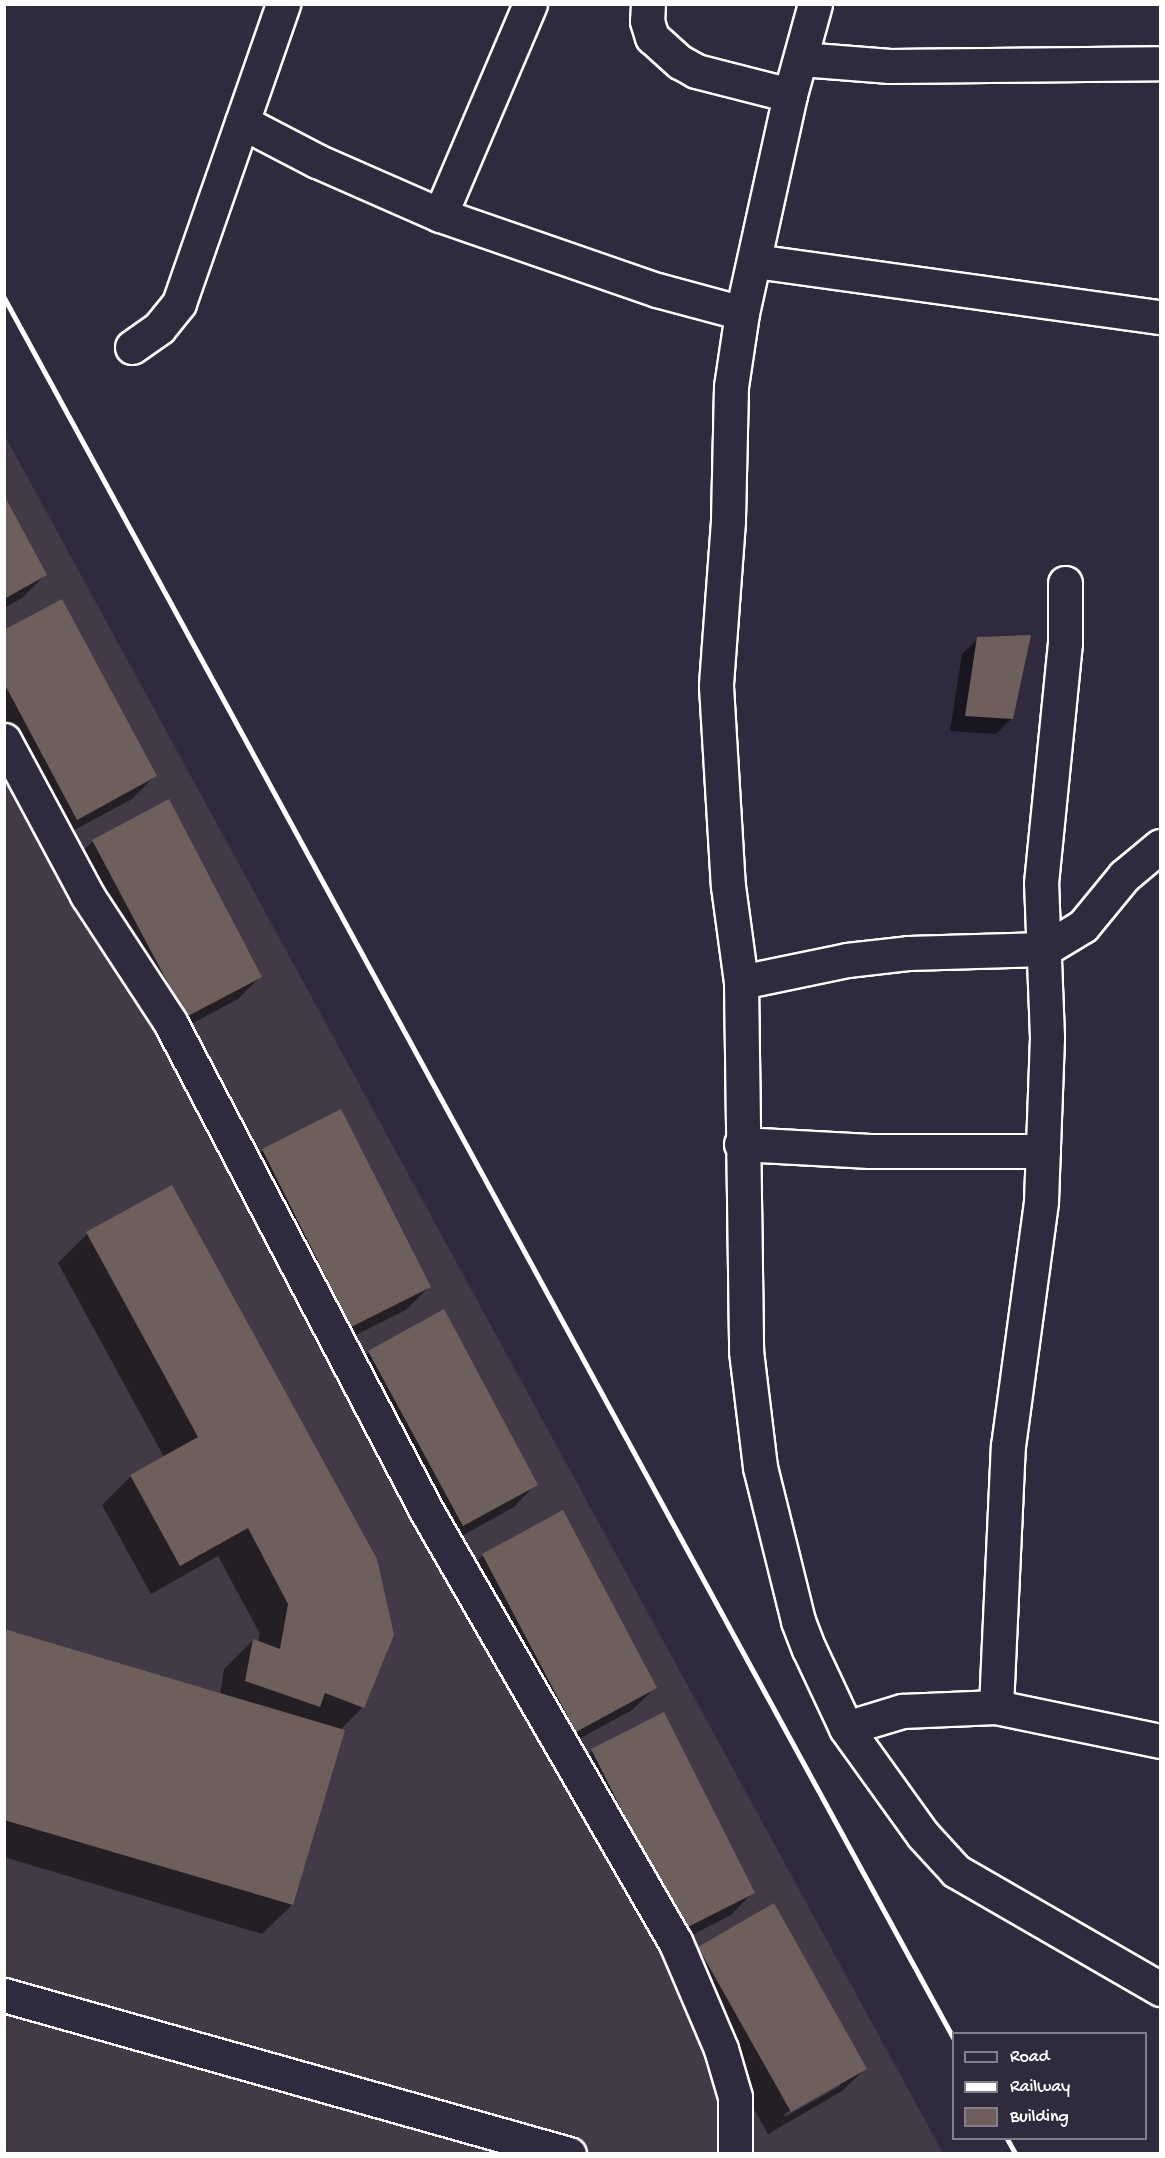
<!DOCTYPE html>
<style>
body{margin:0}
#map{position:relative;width:1165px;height:2158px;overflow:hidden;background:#2f2a3d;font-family:"Gochi Hand",sans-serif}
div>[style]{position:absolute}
.built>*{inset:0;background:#423a46}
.shadow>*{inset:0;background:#0007}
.building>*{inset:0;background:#6f5f5c}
.roads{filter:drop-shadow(2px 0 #fff) drop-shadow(-2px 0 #fff) drop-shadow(0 2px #fff) drop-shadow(0 -2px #fff)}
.minor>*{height:33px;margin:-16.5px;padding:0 16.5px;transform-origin:16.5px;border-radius:16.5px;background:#2f2a3d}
.rail>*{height:4.5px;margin:-2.25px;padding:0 2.25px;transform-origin:2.25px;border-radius:2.25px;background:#fff}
span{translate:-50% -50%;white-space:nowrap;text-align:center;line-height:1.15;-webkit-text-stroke:4.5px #2f2a3d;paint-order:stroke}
.frame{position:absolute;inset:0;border:6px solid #fff;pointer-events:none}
.legend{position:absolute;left:952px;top:2032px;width:195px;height:108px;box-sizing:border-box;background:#2f2a3d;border:2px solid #827f8b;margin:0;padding:8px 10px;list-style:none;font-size:18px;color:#fff}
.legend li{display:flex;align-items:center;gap:12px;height:30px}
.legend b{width:30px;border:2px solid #827f8b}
</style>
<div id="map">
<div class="built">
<i style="clip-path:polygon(5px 436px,943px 2153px,5px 2153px)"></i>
</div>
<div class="shadow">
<i style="clip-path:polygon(4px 499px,45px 575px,22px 598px,4px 608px)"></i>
<i style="clip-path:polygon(4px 632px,155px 776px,132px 799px,54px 841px,4px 748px)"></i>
<i style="clip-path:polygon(978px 639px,1012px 718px,996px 734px,950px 731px,962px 654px)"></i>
<i style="clip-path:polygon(93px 841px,261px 976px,238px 999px,163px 1039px,70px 864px)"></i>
<i style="clip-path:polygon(263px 1150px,429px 1287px,406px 1310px,328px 1349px,240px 1173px)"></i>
<i style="clip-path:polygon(87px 1234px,363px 1707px,340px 1730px,292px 1905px,262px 1934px,4px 1857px,4px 1631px,220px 1695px,224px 1669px,253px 1640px,258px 1642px,260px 1634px,218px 1556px,151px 1594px,102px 1505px,131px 1476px,164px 1457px,58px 1263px)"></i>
<i style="clip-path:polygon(369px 1352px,536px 1484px,514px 1507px,440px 1548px,346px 1375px)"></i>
<i style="clip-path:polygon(483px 1555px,655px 1688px,632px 1710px,553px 1753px,460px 1578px)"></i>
<i style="clip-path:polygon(592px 1751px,753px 1892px,731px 1915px,659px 1952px,569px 1773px)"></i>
<i style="clip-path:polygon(evenodd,699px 1948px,865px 2069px,842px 2091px,768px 2134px,676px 1971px,699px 1948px,840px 2082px,840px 2086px,785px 2117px,784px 2114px,840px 2082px)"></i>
</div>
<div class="building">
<i style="clip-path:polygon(4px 495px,47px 575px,4px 599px)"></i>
<i style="clip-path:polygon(62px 599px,157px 776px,77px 820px,4px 683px,4px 630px)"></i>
<i style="clip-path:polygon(1031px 635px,1013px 719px,965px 716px,977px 637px)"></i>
<i style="clip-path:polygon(169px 799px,262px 977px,186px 1017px,92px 840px)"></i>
<i style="clip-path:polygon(341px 1109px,431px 1287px,351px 1327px,262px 1149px)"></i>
<i style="clip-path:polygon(172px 1185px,377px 1559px,394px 1635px,364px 1708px,325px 1693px,320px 1707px,245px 1681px,253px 1639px,280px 1649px,288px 1604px,248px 1528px,180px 1566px,130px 1475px,198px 1437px,86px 1232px)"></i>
<i style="clip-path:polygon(444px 1309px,538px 1485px,463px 1526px,368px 1351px)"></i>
<i style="clip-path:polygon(563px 1510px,657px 1688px,576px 1732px,482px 1554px)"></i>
<i style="clip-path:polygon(4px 1629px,345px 1730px,293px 1905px,4px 1820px)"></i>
<i style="clip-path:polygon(664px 1712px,755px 1893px,682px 1930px,591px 1749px)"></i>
<i style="clip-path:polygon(774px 1903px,867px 2069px,791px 2112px,698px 1947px)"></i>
</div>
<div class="roads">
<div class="minor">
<i style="left:648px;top:4px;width:17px;rotate:93deg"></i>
<i style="left:647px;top:21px;width:17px;rotate:73deg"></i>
<i style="left:652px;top:37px;width:38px;rotate:42deg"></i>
<i style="left:680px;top:62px;width:18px;rotate:29deg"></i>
<i style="left:696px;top:71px;width:97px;rotate:14.3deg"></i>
<i style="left:815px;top:4px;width:94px;rotate:105.4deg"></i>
<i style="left:790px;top:95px;width:223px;rotate:102.4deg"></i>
<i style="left:742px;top:313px;width:75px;rotate:98.5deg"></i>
<i style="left:731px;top:387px;width:134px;rotate:91.3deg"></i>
<i style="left:728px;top:521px;width:165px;rotate:94.2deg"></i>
<i style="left:716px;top:686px;width:200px;rotate:86.6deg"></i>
<i style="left:728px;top:886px;width:97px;rotate:82.3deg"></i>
<i style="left:741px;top:982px;width:369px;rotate:89.2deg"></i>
<i style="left:746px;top:1351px;width:117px;rotate:83.1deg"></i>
<i style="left:760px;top:1467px;width:159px;rotate:76.1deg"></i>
<i style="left:798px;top:1621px;width:30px;rotate:69deg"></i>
<i style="left:809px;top:1649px;width:87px;rotate:64.9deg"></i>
<i style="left:846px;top:1728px;width:132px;rotate:54.3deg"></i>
<i style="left:923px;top:1835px;width:49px;rotate:47.5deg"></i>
<i style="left:956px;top:1871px;width:236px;rotate:30deg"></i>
<i style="left:801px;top:59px;width:89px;rotate:4.5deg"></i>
<i style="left:890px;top:66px;width:270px;rotate:-0.6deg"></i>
<i style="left:242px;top:122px;width:85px;rotate:27.5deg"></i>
<i style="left:317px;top:161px;width:134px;rotate:23.7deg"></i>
<i style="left:440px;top:215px;width:230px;rotate:19.1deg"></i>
<i style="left:657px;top:290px;width:88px;rotate:15.1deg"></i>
<i style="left:440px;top:215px;width:229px;rotate:-66.9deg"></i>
<i style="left:755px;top:261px;width:409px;rotate:7.9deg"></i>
<i style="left:132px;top:347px;width:33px;rotate:-35deg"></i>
<i style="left:159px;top:328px;width:32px;rotate:-51deg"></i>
<i style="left:179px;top:303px;width:317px;rotate:-70.8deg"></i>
<i style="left:4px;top:740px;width:176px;rotate:61.8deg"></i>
<i style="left:87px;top:895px;width:152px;rotate:56.8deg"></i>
<i style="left:170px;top:1022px;width:553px;rotate:62.32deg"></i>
<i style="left:427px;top:1512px;width:496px;rotate:60deg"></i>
<i style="left:675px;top:1941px;width:117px;rotate:66.9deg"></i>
<i style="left:721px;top:2049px;width:50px;rotate:73.7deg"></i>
<i style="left:735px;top:2097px;width:57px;rotate:90deg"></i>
<i style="left:741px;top:982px;width:108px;rotate:-11.7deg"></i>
<i style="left:847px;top:960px;width:61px;rotate:-6.5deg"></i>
<i style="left:908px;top:953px;width:137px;rotate:-1.7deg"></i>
<i style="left:1045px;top:949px;width:44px;rotate:-31.2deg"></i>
<i style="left:1083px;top:926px;width:65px;rotate:-50.6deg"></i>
<i style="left:1124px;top:876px;width:47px;rotate:-39.8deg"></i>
<i style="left:741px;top:1144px;width:129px;rotate:3.1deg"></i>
<i style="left:870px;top:1151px;width:173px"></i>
<i style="left:996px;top:1707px;width:261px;rotate:-87.4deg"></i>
<i style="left:1008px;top:1446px;width:247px;rotate:-82.3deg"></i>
<i style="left:1041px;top:1201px;width:164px;rotate:-87.9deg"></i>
<i style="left:1047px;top:1037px;width:154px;rotate:-92.2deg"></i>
<i style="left:1041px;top:883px;width:241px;rotate:-84.3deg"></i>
<i style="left:1065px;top:643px;width:60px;rotate:-90deg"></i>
<i style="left:846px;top:1728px;width:59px;rotate:-16.9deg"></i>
<i style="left:902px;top:1711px;width:94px;rotate:-2.4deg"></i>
<i style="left:996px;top:1707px;width:167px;rotate:11.7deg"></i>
<i style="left:4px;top:1995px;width:587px;rotate:15.72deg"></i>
</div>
</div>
<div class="rail">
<i style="left:4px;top:297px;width:1984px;rotate:61.39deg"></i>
<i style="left:1007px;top:2138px;width:18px;rotate:61deg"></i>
</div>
<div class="frame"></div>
<ul class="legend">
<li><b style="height:8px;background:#2f2a3d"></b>Road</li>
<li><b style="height:8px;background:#fff"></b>Railway</li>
<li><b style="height:16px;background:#6f5f5c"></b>Building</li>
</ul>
</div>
